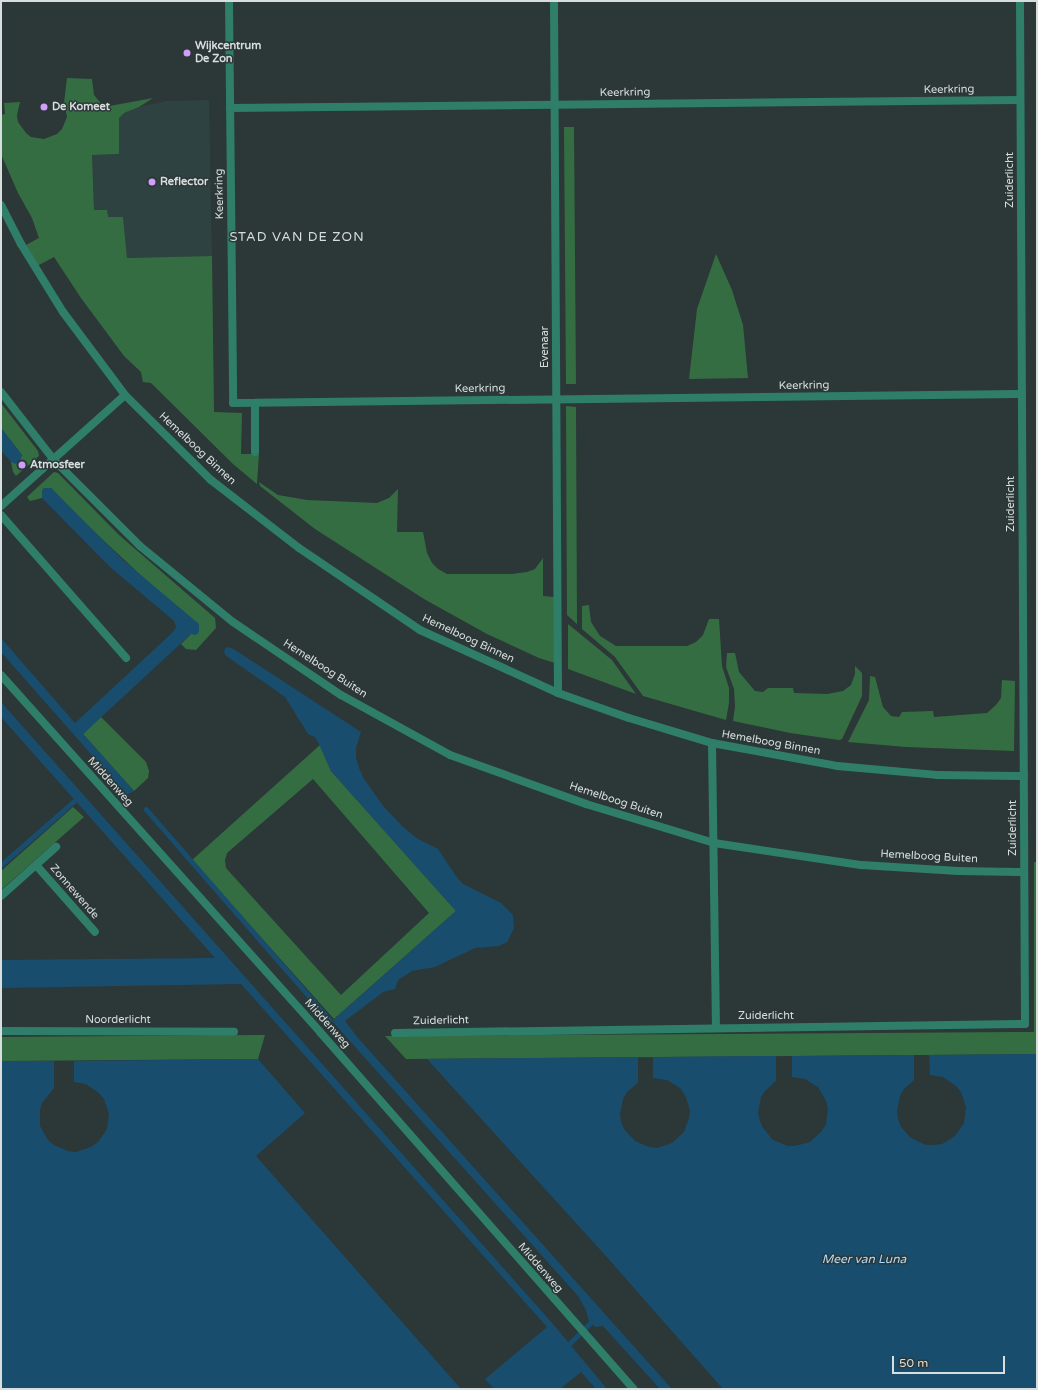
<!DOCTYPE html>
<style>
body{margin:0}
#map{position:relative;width:1038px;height:1390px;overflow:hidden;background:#2c3737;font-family:"Varela Round",sans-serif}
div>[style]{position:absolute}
.built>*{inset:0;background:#2e4241}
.green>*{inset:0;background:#356d43}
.water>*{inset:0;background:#194d6e}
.stream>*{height:4.5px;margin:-2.25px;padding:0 2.25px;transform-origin:2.25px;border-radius:2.25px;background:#194d6e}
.street>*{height:8px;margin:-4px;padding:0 4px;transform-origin:4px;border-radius:4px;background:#2f7e69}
.dots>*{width:11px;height:11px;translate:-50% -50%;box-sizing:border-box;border:2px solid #2c3737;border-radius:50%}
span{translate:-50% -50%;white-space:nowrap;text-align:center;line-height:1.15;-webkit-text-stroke:3px #2c3737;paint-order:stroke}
.poi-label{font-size:11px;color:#d7dedd;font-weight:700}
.left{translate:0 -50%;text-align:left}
.street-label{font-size:11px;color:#d7dedd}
.water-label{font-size:12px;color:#aedaf9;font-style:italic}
.quarter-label{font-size:13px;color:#d7dedd;letter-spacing:1px}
.frame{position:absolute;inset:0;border:2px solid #d7dedd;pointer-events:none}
.scale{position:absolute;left:892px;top:1356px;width:113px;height:18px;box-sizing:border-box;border:2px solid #d7dedd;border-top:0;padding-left:5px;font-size:12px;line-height:14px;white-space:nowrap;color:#d7dedd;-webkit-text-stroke:3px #2c3737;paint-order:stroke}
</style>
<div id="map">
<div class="built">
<i style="clip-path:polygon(209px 100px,212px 256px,127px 258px,123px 217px,108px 217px,94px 210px,92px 155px,119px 154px,118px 118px,123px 113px,139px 107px,166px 101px)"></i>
</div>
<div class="green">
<i style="clip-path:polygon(67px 78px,92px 79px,94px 95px,104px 107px,153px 98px,139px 107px,124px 113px,119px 118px,119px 154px,92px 155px,94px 210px,107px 210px,108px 217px,123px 217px,127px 258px,212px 256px,214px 412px,242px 413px,241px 454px,259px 454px,257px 484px,233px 464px,151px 383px,143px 382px,141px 372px,124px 356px,81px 298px,54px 257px,37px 266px,26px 245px,39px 238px,32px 218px,18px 193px,1px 154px,1px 115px,5px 114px,4px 103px,20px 102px,17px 115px,18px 122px,26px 133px,31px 137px,44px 139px,57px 134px,62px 129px,67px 117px,64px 103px)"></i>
<i style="clip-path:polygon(564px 127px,574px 127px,576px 384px,566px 384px)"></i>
<i style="clip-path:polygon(716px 254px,732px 290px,743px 325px,748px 378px,689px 379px,697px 309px)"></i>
<i style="clip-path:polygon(1px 403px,38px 451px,39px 456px,16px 476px,13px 472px,11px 462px,16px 463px,20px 460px,22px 455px,1px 428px)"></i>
<i style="clip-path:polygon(566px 406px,576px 407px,577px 624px,567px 615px)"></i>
<i style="clip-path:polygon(54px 472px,58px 473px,119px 535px,215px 618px,216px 628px,196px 650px,186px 649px,181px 644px,191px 634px,149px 583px,86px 524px,51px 488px,44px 488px,42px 491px,42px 498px,30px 501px,27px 497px)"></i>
<i style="clip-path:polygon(259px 482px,278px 495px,307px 500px,377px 503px,389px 498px,398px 489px,397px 532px,423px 532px,427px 553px,432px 563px,438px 569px,447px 574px,512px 574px,527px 572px,535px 569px,543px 558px,543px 596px,554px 597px,555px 663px,539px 658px,487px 634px,424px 599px,315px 529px,260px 486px)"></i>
<i style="clip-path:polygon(589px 605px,591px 622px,600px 636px,616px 646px,687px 646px,696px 642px,703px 635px,709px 619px,719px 619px,722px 666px,729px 688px,729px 703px,726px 720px,643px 696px,615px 657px,582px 629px,582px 606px)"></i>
<i style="clip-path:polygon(568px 624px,612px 660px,636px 694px,568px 669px)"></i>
<i style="clip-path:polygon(727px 653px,735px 653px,739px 672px,755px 691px,763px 692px,768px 688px,793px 688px,794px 693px,827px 694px,843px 691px,851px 685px,855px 674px,855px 666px,862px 673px,862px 696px,842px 739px,839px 740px,790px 733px,733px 721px,735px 706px,734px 689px,726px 667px)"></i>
<i style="clip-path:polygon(870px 676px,875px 677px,883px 707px,891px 716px,899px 717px,902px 712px,933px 711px,934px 717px,987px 713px,996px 705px,1001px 698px,1002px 680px,1015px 681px,1014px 751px,906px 747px,848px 742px,869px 700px)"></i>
<i style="clip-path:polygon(101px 717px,146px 762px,149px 771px,148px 778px,134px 791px,83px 734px)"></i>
<i style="clip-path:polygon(evenodd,320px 745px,331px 771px,456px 911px,334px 1019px,192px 860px,320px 745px,313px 779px,429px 913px,341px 995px,226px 868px,225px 860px,227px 853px,313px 779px)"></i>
<i style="clip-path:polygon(73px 807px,84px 817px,1px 890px,1px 871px)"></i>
<i style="clip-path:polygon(1034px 862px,1037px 862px,1037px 1054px,406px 1059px,385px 1036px,1034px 1032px)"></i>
<i style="clip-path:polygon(265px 1035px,258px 1059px,1px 1061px,1px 1037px)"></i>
</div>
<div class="water">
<i style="clip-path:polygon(1px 428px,22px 455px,20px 460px,16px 464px,11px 462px,1px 450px)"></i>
<i style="clip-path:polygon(44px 488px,51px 488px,123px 560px,199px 624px,199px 632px,196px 635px,191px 634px,83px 734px,134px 791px,127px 795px,1px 652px,1px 638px,75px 723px,173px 632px,176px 627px,174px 621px,110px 567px,42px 498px,42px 491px)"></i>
<i style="clip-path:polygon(226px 647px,232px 648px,361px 732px,356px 748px,356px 758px,359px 768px,364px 779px,384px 807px,403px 827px,418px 839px,438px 849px,456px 876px,463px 884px,501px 903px,513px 915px,514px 928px,507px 942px,499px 946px,475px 948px,435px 967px,412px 971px,398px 980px,395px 989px,383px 992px,345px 1021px,358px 1038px,672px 1389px,660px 1389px,603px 1326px,595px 1327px,588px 1319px,586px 1310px,578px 1296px,332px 1021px,456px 911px,331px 771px,318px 742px,315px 737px,308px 734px,285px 697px,225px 655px,224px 651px)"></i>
<i style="clip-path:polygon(1px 702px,553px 1324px,607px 1389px,596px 1389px,581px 1372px,560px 1389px,494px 1389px,485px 1379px,547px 1327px,241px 984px,1px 988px,1px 960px,215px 958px,1px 717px)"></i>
<i style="clip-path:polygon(1037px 1054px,1037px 1389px,723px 1389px,605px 1255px,427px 1059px,638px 1057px,638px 1083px,627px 1092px,623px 1099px,620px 1114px,621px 1122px,624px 1129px,635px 1141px,649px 1147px,657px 1148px,672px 1143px,684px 1132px,689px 1118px,690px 1110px,685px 1095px,680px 1088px,667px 1080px,653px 1078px,653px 1057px,776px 1056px,776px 1081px,765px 1091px,761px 1097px,758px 1113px,760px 1121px,763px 1128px,773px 1140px,788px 1146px,795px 1146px,810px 1142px,822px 1131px,826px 1124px,828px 1109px,826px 1101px,818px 1087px,805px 1079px,792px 1077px,792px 1056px,914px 1055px,914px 1080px,904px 1089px,900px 1096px,897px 1111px,898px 1119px,901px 1127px,911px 1138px,926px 1145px,934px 1145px,942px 1144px,955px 1136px,964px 1123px,966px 1107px,961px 1092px,956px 1086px,943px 1077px,930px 1075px,929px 1055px)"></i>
<i style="clip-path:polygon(258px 1059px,305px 1113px,256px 1156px,461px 1389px,1px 1389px,1px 1061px,54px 1061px,54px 1088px,42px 1103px,40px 1110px,40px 1126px,48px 1140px,54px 1145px,68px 1151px,76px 1152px,91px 1147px,98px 1142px,107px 1129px,109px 1114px,104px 1099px,99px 1093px,86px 1084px,74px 1082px,74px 1061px)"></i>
</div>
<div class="stream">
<i style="left:146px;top:809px;width:279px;rotate:48.9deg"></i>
<i style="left:1px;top:865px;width:96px;rotate:-41.2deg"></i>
<i style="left:569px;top:1344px;width:31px;rotate:-45deg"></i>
</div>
<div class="street">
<i style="left:229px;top:1px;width:402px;rotate:89.4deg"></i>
<i style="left:233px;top:403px;width:789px;rotate:-0.65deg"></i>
<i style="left:554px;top:1px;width:692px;rotate:89.67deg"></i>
<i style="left:230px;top:108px;width:790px;rotate:-0.58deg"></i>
<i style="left:1px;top:205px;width:44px;rotate:62.9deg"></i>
<i style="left:21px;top:244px;width:80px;rotate:58.3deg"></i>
<i style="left:63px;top:312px;width:104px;rotate:53.2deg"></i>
<i style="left:125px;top:395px;width:121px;rotate:44.7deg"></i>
<i style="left:211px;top:480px;width:111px;rotate:37.7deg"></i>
<i style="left:299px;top:548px;width:146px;rotate:34.1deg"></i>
<i style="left:420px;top:630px;width:152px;rotate:24.5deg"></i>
<i style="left:558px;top:693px;width:75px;rotate:19.4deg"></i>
<i style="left:629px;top:718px;width:87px;rotate:16.8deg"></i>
<i style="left:712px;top:743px;width:127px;rotate:10.4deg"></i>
<i style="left:837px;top:766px;width:100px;rotate:5.1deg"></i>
<i style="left:937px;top:775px;width:87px;rotate:0.7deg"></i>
<i style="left:1px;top:392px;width:86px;rotate:52.1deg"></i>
<i style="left:54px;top:460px;width:122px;rotate:45deg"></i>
<i style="left:140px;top:546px;width:120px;rotate:39.3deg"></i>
<i style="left:233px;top:622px;width:130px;rotate:34.1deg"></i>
<i style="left:341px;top:695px;width:124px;rotate:28.8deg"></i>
<i style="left:450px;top:755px;width:145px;rotate:19.8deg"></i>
<i style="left:586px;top:804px;width:134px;rotate:16.9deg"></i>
<i style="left:714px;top:843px;width:150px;rotate:8.5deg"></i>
<i style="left:862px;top:865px;width:96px;rotate:3.6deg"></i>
<i style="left:958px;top:871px;width:66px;rotate:0.9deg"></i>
<i style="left:255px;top:403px;width:49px;rotate:90deg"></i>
<i style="left:1px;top:506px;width:166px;rotate:-41.8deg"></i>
<i style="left:1px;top:515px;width:190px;rotate:48.8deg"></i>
<i style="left:1px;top:675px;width:479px;rotate:48.2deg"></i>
<i style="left:320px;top:1032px;width:475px;rotate:48.7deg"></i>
<i style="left:712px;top:743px;width:284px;rotate:89.2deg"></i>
<i style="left:36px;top:865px;width:89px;rotate:48.6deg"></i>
<i style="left:1px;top:896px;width:74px;rotate:-41.7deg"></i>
<i style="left:1px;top:1031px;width:233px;rotate:0.2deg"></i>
<i style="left:395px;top:1033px;width:630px;rotate:-0.82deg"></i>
<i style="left:1025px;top:1024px;width:1023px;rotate:-90.28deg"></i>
</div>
<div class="dots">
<i style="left:187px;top:53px;background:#d09dff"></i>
<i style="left:44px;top:107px;background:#d09dff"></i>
<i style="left:152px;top:182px;background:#d09dff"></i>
<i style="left:22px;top:465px;background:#d09dff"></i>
</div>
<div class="poi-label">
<span class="left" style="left:195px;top:53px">Wijkcentrum<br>De Zon</span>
<span class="left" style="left:52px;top:107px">De Komeet</span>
<span class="left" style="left:160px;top:182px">Reflector</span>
<span class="left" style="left:30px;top:465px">Atmosfeer</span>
</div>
<div class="street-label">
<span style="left:949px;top:90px;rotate:-1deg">Keerkring</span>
<span style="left:625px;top:93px;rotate:-1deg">Keerkring</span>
<span style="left:1010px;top:180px;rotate:-90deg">Zuiderlicht</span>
<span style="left:220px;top:194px;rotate:-91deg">Keerkring</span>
<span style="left:545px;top:347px;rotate:-90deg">Evenaar</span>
<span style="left:804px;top:386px;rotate:-1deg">Keerkring</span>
<span style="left:480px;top:389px;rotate:-1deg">Keerkring</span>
<span style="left:197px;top:449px;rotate:43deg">Hemelboog Binnen</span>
<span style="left:1011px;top:504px;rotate:-90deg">Zuiderlicht</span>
<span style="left:468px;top:639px;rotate:25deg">Hemelboog Binnen</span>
<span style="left:325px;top:669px;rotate:33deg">Hemelboog Buiten</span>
<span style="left:771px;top:743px;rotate:10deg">Hemelboog Binnen</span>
<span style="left:110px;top:782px;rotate:48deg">Middenweg</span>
<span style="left:616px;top:801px;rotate:18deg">Hemelboog Buiten</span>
<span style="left:1013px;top:828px;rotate:-90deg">Zuiderlicht</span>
<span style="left:929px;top:857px;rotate:3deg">Hemelboog Buiten</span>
<span style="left:74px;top:892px;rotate:49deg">Zonnewende</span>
<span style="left:766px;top:1016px">Zuiderlicht</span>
<span style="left:118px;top:1020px">Noorderlicht</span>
<span style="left:441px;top:1021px;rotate:-1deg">Zuiderlicht</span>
<span style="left:327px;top:1024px;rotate:48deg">Middenweg</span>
<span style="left:540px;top:1268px;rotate:49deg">Middenweg</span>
</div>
<div class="water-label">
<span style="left:864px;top:1260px">Meer van Luna</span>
</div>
<div class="quarter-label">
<span style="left:297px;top:237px">STAD VAN DE ZON</span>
</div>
<div class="frame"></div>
<div class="scale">50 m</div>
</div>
